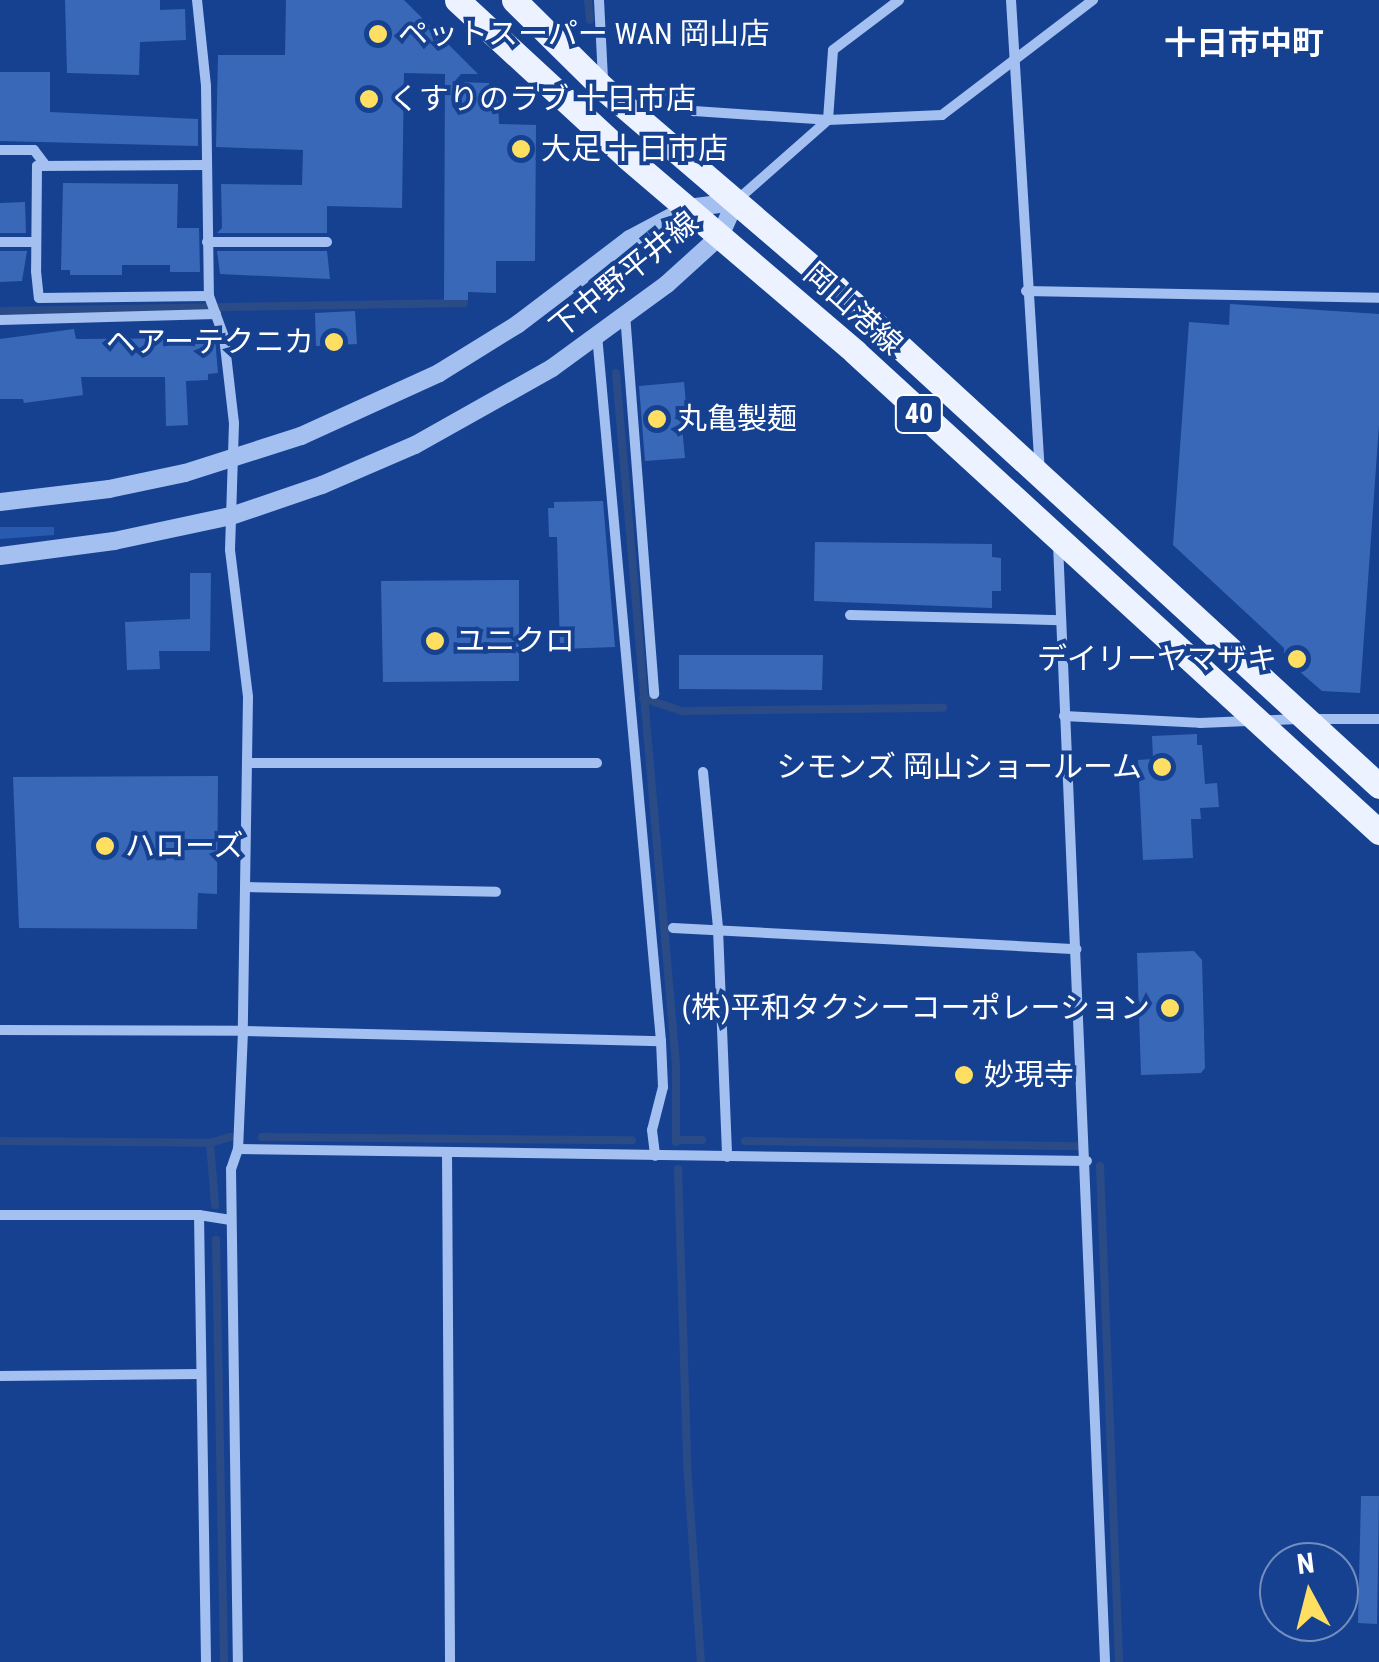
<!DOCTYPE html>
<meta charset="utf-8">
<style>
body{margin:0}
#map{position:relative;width:1379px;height:1662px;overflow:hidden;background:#164191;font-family:"Roboto Condensed","Noto Sans JP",sans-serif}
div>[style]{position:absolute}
.green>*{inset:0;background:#285ab0}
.stream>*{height:8px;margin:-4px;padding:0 4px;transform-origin:4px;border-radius:4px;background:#2b4b87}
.building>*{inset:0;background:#3a68b8}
.minor>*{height:10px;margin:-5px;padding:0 5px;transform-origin:5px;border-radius:5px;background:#a3c0f0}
.tertiary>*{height:18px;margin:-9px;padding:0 9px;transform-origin:9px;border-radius:9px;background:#a3c0f0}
.primary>*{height:25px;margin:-12.5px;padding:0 12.5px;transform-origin:12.5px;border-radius:12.5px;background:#ecf2ff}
.dots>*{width:28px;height:28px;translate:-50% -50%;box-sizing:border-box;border:5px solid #164191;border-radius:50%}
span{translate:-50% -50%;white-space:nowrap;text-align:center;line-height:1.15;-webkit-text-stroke:8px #164191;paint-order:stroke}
.shield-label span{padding:2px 8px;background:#164191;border:2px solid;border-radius:8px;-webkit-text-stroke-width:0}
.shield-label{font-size:28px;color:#fff;font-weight:700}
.poi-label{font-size:30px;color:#fff}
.left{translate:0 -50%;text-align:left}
.right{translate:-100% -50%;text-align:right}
.street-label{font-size:30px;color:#fff}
.neighbourhood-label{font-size:32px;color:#fff;font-weight:700}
.north{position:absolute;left:1259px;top:1542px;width:100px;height:100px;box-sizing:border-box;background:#164191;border:2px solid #738dbd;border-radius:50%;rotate:353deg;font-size:28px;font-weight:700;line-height:40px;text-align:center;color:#fff}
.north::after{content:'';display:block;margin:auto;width:35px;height:45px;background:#ffdf62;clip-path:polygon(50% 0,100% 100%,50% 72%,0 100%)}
</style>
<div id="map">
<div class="green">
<i style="clip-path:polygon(0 527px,54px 527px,54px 535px,0 539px)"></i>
</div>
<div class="stream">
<i style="left:588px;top:0;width:20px;rotate:84deg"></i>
<i style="left:0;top:311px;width:464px;rotate:-1deg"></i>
<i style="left:616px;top:373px;width:694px;rotate:85.04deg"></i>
<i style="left:676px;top:1064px;width:78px;rotate:90deg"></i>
<i style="left:643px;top:698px;width:41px;rotate:18.4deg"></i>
<i style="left:682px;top:711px;width:261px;rotate:-0.7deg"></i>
<i style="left:262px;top:1137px;width:370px;rotate:0.5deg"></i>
<i style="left:676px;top:1140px;width:26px"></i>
<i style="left:0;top:1141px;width:210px;rotate:0.5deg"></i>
<i style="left:745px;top:1141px;width:333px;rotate:0.9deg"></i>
<i style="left:1100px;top:1166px;width:496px;rotate:87.8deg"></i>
<i style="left:678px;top:1169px;width:294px;rotate:88.2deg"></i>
<i style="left:687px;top:1463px;width:199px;rotate:86deg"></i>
<i style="left:215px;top:1205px;width:62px;rotate:-94.6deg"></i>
<i style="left:210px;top:1143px;width:21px;rotate:-17deg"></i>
<i style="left:216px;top:1240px;width:422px;rotate:88.9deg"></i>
</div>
<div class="building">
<i style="clip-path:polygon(65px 0,160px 0,160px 10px,185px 9px,186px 40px,140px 42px,139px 75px,67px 73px)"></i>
<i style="clip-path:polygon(286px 0,404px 0,478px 74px,461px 74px,454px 82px,489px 83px,489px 99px,498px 99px,499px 124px,536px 125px,535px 261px,496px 261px,496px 293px,468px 292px,468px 300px,444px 300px,445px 74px,404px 73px,402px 208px,327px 206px,327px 233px,217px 233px,222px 228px,221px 184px,302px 185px,303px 150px,216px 147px,218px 55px,285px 55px)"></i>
<i style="clip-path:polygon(0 72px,50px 72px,50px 112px,198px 119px,198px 146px,0 141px)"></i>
<i style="clip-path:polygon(63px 183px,178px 184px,177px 228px,199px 228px,200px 272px,170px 272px,170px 265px,122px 265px,122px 275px,70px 275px,70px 270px,61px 270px)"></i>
<i style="clip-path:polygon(25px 202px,26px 233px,0 233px,0 203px)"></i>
<i style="clip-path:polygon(0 251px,27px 251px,22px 281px,0 282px)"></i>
<i style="clip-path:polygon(217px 251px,327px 251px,330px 279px,220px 274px)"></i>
<i style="clip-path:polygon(1230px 304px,1379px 314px,1379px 425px,1360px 693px,1322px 691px,1284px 658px,1284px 648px,1173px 545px,1189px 322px,1229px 325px)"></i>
<i style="clip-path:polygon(355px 311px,357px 344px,316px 346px,315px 313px)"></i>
<i style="clip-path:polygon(74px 329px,76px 339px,215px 338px,218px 373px,208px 374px,208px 380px,186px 381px,188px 425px,166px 426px,165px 377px,81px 377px,83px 395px,24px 403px,23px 399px,0 399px,0 339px)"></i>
<i style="clip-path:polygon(684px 382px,688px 426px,682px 427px,685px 458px,645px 461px,639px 386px)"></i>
<i style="clip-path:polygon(603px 501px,615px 647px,560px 649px,557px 537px,549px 537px,548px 508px,554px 508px,554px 502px)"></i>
<i style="clip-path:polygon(815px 542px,992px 544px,992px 557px,1001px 558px,1001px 591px,992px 591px,992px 608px,814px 601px)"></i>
<i style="clip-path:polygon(190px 573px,211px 573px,210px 651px,159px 651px,160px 669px,127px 670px,125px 622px,190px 619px)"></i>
<i style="clip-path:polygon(519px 580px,519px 681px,383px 682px,381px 581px)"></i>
<i style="clip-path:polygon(679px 655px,823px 655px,822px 690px,679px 689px)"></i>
<i style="clip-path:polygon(1197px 734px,1197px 745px,1202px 745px,1205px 784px,1217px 783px,1219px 807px,1200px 808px,1201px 819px,1191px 819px,1193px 858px,1143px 860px,1138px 760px,1153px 759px,1152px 736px)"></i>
<i style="clip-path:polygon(218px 776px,217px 894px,198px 893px,197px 929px,19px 928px,13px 777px)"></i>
<i style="clip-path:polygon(1194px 951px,1202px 960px,1205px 1068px,1201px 1073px,1141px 1075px,1137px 953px)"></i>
<i style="clip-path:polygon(1361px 1496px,1379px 1496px,1377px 1624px,1358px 1623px)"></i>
</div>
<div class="minor">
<i style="left:197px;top:0;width:86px;rotate:84deg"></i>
<i style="left:206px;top:86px;width:210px;rotate:89.2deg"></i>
<i style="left:209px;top:296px;width:44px;rotate:69.9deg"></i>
<i style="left:224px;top:337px;width:87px;rotate:83.4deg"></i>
<i style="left:234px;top:423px;width:127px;rotate:91.8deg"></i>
<i style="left:230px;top:550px;width:148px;rotate:83deg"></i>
<i style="left:248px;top:697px;width:334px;rotate:90.9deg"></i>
<i style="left:243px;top:1031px;width:118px;rotate:92.4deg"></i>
<i style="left:238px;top:1149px;width:21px;rotate:109deg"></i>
<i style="left:231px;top:1169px;width:493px;rotate:89.2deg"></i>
<i style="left:599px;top:0;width:79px;rotate:87.1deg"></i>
<i style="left:1011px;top:0;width:469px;rotate:86.5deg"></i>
<i style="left:668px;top:91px;width:33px;rotate:38deg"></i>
<i style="left:694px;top:111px;width:134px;rotate:3.8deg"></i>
<i style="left:828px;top:120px;width:70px;rotate:-85.9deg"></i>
<i style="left:833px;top:50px;width:83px;rotate:-37.1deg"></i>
<i style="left:0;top:150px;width:34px"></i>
<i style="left:34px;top:150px;width:20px;rotate:53deg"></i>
<i style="left:206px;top:165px;width:169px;rotate:179.7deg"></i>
<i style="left:37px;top:166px;width:105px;rotate:90.5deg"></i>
<i style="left:36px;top:271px;width:27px;rotate:84deg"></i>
<i style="left:39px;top:298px;width:170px;rotate:-0.7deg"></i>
<i style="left:736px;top:201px;width:123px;rotate:-41.4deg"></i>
<i style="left:828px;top:120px;width:114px;rotate:-2.5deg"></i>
<i style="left:942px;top:115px;width:190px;rotate:-37.3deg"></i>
<i style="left:0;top:242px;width:36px"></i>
<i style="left:207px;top:242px;width:120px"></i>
<i style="left:1026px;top:291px;width:353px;rotate:1.1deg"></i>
<i style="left:625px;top:314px;width:381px;rotate:85.6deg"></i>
<i style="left:0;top:320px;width:216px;rotate:-1.6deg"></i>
<i style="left:597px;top:335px;width:709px;rotate:84.82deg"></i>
<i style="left:661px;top:1041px;width:46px;rotate:87.5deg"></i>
<i style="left:663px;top:1087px;width:44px;rotate:104.3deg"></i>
<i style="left:652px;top:1130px;width:26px;rotate:83deg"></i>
<i style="left:1058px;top:544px;width:1119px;rotate:87.59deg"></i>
<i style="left:850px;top:615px;width:211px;rotate:1.4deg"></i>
<i style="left:1064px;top:716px;width:136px;rotate:2.9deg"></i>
<i style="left:1200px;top:723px;width:98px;rotate:-2.3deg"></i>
<i style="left:1315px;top:719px;width:64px"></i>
<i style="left:247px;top:763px;width:350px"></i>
<i style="left:703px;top:772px;width:158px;rotate:84.5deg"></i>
<i style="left:718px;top:929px;width:228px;rotate:87.7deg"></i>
<i style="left:245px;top:887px;width:251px;rotate:1.1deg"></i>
<i style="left:673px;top:928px;width:404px;rotate:3deg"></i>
<i style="left:0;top:1030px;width:243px;rotate:0.2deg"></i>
<i style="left:243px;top:1031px;width:418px;rotate:1.4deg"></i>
<i style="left:238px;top:1149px;width:849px;rotate:0.81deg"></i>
<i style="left:447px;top:1152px;width:510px;rotate:89.66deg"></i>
<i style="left:0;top:1215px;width:199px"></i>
<i style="left:199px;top:1215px;width:32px;rotate:9deg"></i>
<i style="left:199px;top:1215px;width:447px;rotate:89.1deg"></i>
<i style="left:0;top:1376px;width:201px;rotate:-0.6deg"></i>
</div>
<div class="tertiary">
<i style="left:0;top:502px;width:110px;rotate:-6.8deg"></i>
<i style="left:109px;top:489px;width:78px;rotate:-11.9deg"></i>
<i style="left:185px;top:473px;width:122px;rotate:-17.7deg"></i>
<i style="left:301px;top:436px;width:152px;rotate:-24.5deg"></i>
<i style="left:439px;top:373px;width:93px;rotate:-31.8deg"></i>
<i style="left:518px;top:324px;width:141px;rotate:-37.2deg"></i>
<i style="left:630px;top:239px;width:66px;rotate:-28.1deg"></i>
<i style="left:688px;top:208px;width:47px;rotate:-7.3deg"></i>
<i style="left:0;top:556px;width:115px;rotate:-7.5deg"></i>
<i style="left:114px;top:541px;width:120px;rotate:-12.1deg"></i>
<i style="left:231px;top:516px;width:96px;rotate:-18.8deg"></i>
<i style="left:322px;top:485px;width:101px;rotate:-23.3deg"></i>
<i style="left:415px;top:445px;width:157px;rotate:-29.3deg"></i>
<i style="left:552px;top:368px;width:142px;rotate:-36.1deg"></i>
<i style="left:667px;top:284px;width:72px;rotate:-42.2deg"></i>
<i style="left:720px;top:236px;width:37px;rotate:-66deg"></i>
</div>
<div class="primary">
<i style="left:457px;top:0;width:231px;rotate:42.7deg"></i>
<i style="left:627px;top:157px;width:300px;rotate:40.5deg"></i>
<i style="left:855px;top:352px;width:711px;rotate:42.49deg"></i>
<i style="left:514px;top:0;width:125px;rotate:44.7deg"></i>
<i style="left:603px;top:88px;width:307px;rotate:40.6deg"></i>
<i style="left:836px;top:288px;width:737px;rotate:42.52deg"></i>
</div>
<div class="dots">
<i style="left:378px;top:34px;background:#ffdf62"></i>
<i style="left:369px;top:99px;background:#ffdf62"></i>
<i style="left:521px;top:149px;background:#ffdf62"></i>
<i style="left:334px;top:342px;background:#ffdf62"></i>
<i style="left:657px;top:419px;background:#ffdf62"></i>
<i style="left:435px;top:641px;background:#ffdf62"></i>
<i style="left:1297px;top:659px;background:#ffdf62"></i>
<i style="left:1162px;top:767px;background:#ffdf62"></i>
<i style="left:105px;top:846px;background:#ffdf62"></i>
<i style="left:1170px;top:1008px;background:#ffdf62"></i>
<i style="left:964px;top:1075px;background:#ffdf62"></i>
</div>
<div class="shield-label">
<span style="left:919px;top:414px">40</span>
</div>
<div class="poi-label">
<span class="left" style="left:398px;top:34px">ペットスーパー WAN 岡山店</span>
<span class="left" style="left:389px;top:99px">くすりのラブ 十日市店</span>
<span class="left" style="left:541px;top:149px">大足 十日市店</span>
<span class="right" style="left:314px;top:342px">ヘアーテクニカ</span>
<span class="left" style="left:677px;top:419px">丸亀製麺</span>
<span class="left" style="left:455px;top:641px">ユニクロ</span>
<span class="right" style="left:1277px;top:659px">デイリーヤマザキ</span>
<span class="right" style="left:1142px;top:767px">シモンズ 岡山ショールーム</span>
<span class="left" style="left:125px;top:846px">ハローズ</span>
<span class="right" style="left:1150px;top:1008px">(株)平和タクシーコーポレーション</span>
<span class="left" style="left:984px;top:1075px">妙現寺</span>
</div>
<div class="street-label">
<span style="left:624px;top:275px;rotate:-39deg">下中野平井線</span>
<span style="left:853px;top:309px;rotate:42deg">岡山港線</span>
</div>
<div class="neighbourhood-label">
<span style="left:1244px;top:43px">十日市中町</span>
</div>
<div class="north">N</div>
</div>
